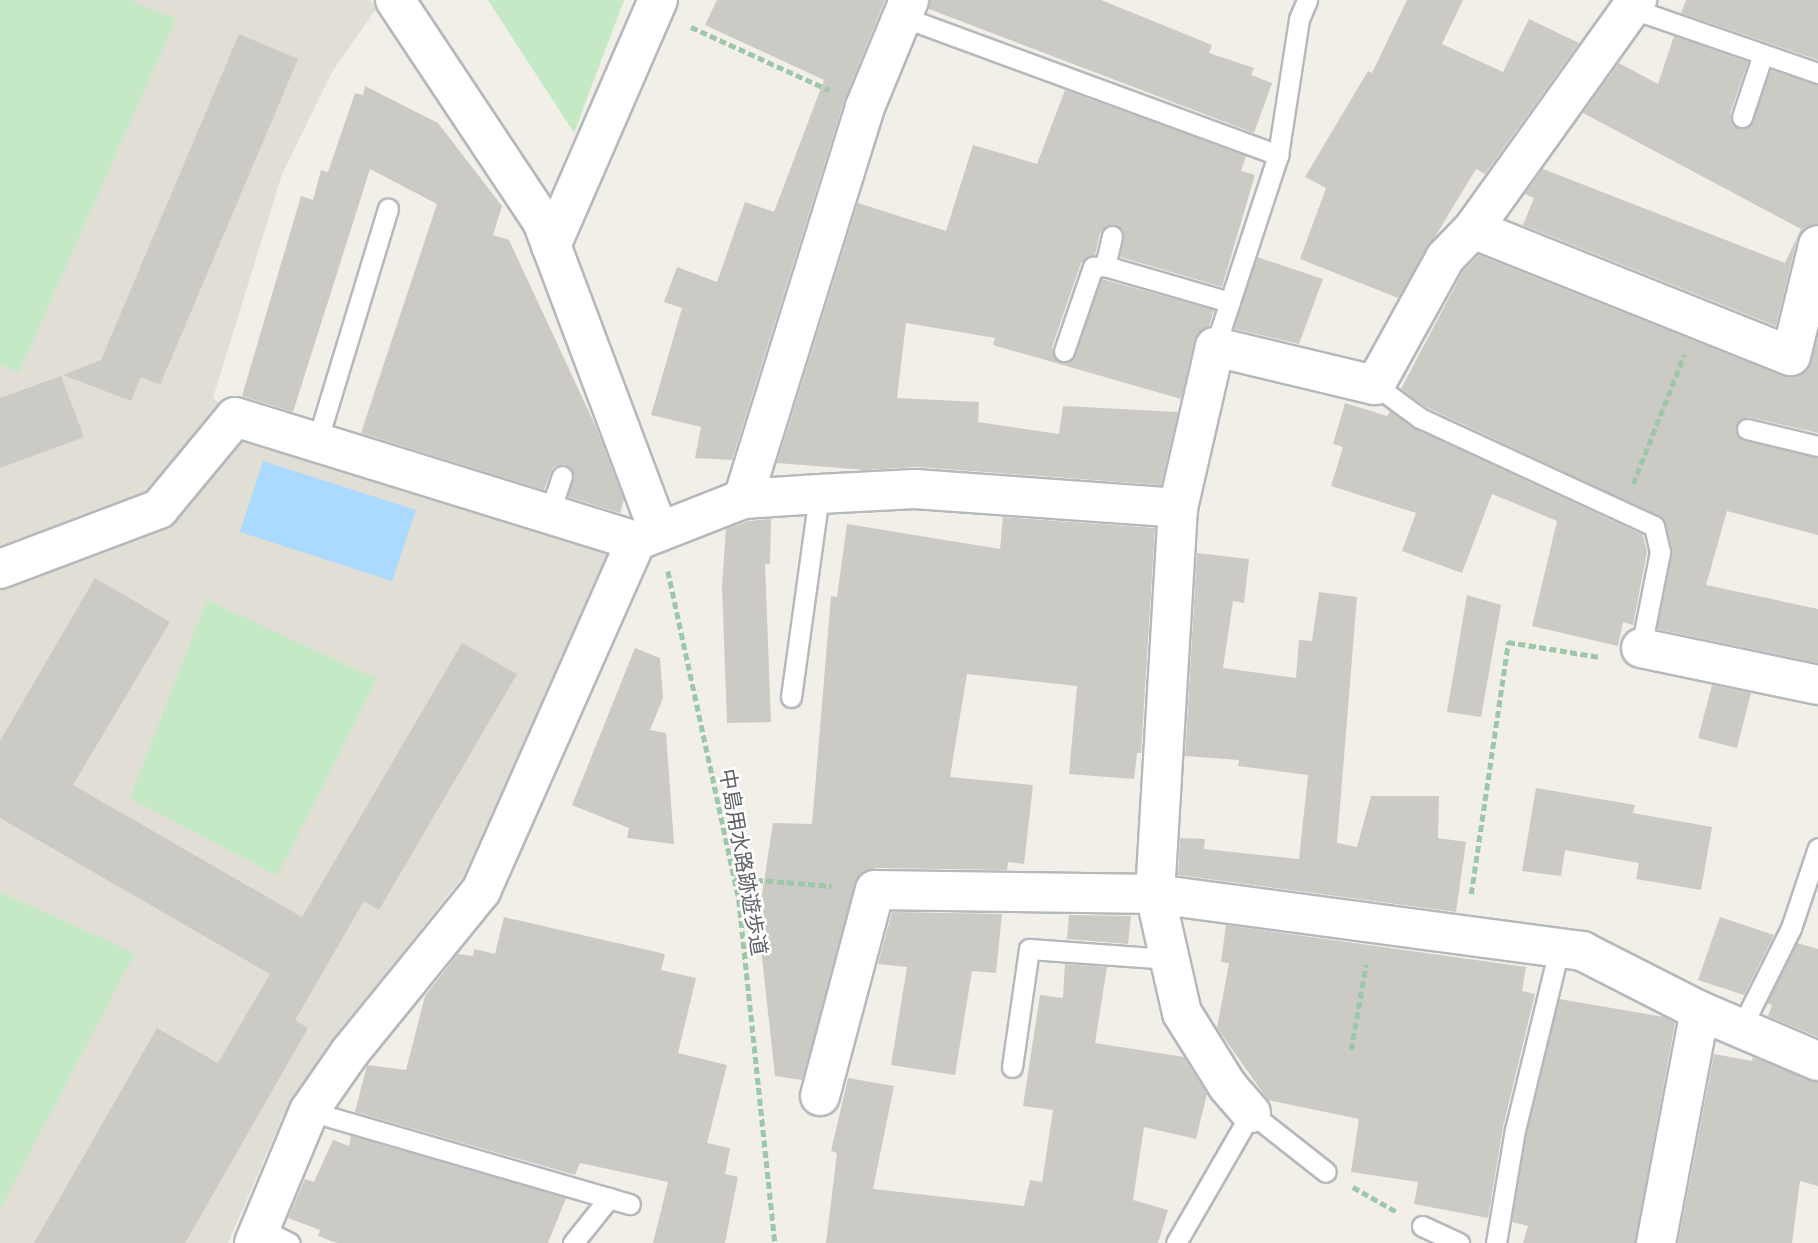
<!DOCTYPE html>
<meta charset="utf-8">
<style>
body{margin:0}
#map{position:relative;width:1818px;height:1243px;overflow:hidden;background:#f1efe8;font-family:Ubuntu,"Noto Sans JP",sans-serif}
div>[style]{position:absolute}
.education>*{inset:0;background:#e1ded6}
.green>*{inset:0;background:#c5e8c5}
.water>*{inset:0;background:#aadaff}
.building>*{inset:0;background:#cccac5}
.path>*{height:4.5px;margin-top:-2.25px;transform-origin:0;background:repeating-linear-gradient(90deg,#9cc7a9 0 7px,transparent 0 10.5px)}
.roads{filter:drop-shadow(2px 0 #b5b8bc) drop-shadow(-2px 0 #b5b8bc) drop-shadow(0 2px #b5b8bc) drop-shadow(0 -2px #b5b8bc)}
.service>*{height:19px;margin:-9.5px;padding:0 9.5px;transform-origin:9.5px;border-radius:9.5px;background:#fff}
.minor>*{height:38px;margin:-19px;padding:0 19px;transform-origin:19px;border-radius:19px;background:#fff}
span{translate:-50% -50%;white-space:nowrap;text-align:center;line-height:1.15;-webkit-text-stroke:5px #fff;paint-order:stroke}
.street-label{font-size:21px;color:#5f6368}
</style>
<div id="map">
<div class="education">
<i style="clip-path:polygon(0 0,370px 0,376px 9px,332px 72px,282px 174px,213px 398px,222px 406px,154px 492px,0 552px)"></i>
<i style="clip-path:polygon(259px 434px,613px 546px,470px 868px,329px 1044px,283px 1116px,228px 1243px,0 1243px,0 588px,142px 535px,232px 443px)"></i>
</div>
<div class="green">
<i style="clip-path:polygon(0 0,130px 0,176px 19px,19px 372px,0 365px)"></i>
<i style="clip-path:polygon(488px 0,624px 0,574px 133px)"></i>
<i style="clip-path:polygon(207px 600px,377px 679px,277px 876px,130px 798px)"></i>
<i style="clip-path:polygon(0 892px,135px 953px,0 1209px)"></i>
</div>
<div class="water">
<i style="clip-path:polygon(263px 461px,416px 510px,392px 581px,240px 532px)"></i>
</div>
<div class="building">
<i style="clip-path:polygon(717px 0,885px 0,844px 101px,732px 460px,695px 458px,701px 427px,651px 415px,682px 308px,664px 302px,677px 267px,717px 282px,745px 202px,774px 212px,824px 80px,705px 25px)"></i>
<i style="clip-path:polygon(930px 0,1101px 0,1212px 45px,1209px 53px,1254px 68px,1251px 75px,1272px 83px,1254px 133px,929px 9px)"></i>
<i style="clip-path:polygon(1407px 0,1463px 0,1442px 44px,1503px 72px,1529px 19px,1579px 43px,1485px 174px,1476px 169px,1398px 298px,1300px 259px,1326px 188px,1305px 177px,1368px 71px,1372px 73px)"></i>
<i style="clip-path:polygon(1686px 0,1818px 0,1818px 60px,1681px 13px)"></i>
<i style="clip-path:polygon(239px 34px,298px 59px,160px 385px,141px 377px,131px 401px,63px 375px,101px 360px)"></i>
<i style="clip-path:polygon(1674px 36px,1748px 62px,1730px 114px,1738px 128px,1753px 121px,1771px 70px,1818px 85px,1818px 224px,1803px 229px,1797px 239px,1776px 326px,1523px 225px,1534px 198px,1525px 194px,1543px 169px,1785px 263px,1801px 229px,1583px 113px,1619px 63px,1658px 84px)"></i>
<i style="clip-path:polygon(365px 86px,438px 123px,502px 206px,493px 235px,509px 240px,596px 427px,624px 500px,620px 513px,568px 497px,574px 474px,565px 464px,553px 467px,544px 490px,361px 433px,437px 204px,370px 169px,293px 412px,242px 396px,301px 196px,313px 200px,321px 170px,328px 172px,355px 93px,363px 95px)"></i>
<i style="clip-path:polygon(1065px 90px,1246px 156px,1241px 171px,1255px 175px,1222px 287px,1120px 257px,1123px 232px,1108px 225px,1100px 233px,1095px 255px,1081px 263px,1052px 347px,1059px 362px,1072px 360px,1102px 279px,1214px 310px,1209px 326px,1194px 342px,1181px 399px,993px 345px,995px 338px,906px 323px,897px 398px,979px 402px,978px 422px,1059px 434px,1063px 406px,1178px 412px,1161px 485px,917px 467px,866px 470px,777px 463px,858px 203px,946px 231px,973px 145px,1037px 164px)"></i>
<i style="clip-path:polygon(1479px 255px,1783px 376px,1796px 377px,1807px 371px,1818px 338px,1818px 433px,1749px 417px,1735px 427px,1744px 441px,1818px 458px,1818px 535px,1727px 511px,1706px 585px,1818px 609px,1818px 663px,1657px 629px,1672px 554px,1663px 518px,1426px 407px,1401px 389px,1463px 271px)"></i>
<i style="clip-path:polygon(1257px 257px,1323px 279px,1299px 344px,1234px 329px)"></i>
<i style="clip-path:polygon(61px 376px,84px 437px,0 468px,0 398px)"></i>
<i style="clip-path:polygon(1345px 403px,1387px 416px,1390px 411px,1415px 429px,1643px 535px,1647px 552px,1633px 625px,1623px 622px,1618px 646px,1532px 626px,1557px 521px,1492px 494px,1462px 573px,1402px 551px,1416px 513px,1331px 486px,1343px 447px,1333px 444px)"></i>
<i style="clip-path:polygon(1003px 517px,1155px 528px,1141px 753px,1137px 753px,1134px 779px,1069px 774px,1077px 686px,967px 674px,950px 777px,1033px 785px,1024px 864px,1008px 862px,1007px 870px,875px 868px,859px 875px,802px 1080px,775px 1076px,758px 921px,773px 823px,812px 824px,831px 596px,837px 597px,847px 524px,1000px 549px)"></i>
<i style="clip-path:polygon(771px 519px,770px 564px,765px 564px,771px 722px,727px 723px,722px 586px,726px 529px,748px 521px)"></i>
<i style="clip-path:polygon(1197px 553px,1249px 559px,1244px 603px,1233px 601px,1223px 668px,1296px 678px,1299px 640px,1312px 641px,1319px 592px,1357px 597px,1337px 843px,1357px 847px,1371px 796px,1439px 796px,1438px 838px,1466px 842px,1456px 912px,1178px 875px,1180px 838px,1205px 839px,1204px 849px,1299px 859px,1308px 775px,1238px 766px,1239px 760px,1185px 756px)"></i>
<i style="clip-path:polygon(95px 578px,170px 622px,73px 785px,302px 917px,462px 643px,517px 674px,379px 910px,364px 901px,295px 1020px,308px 1028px,185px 1243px,34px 1243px,157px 1028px,218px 1063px,270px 974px,0 818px,0 741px)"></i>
<i style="clip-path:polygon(1467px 595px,1501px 605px,1481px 717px,1447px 712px)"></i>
<i style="clip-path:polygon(635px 648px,660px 658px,663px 698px,650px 730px,666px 733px,674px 844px,627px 838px,629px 828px,572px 805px)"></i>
<i style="clip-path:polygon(1712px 685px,1751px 693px,1737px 748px,1698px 738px)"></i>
<i style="clip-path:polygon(1536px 788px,1635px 805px,1633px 813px,1712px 827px,1701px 890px,1636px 879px,1639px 863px,1565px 850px,1561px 876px,1522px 871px)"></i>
<i style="clip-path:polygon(892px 912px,1002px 914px,996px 973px,972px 971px,955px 1075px,891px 1065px,907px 967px,878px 964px)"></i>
<i style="clip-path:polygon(1069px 915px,1131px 916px,1128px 944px,1067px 939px)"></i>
<i style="clip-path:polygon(504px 917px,665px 954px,661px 970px,696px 978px,678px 1053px,727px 1065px,707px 1143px,730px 1148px,725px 1174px,738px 1177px,725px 1243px,653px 1243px,668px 1182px,580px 1163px,575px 1175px,355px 1112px,367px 1065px,406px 1070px,425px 996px,458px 954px,473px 956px,474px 949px,495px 954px)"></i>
<i style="clip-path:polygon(1720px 917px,1774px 935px,1744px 995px,1698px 980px)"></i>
<i style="clip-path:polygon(1226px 925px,1526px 967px,1522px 991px,1535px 994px,1503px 1127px,1488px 1218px,1414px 1204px,1418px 1182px,1351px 1172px,1359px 1119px,1268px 1100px,1217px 1028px,1229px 963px,1221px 962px)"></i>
<i style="clip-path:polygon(1797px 943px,1818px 949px,1818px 1037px,1768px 1016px,1772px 1005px,1767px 1003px)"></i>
<i style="clip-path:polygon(1065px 964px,1107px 967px,1095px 1043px,1184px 1057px,1207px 1094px,1196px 1139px,1144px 1127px,1133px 1200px,1168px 1210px,1158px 1243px,826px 1243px,837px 1153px,831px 1151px,848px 1078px,894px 1086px,873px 1189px,1024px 1206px,1030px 1180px,1042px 1182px,1053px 1110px,1023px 1106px,1040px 995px,1063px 998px)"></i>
<i style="clip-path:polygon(1559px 999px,1664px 1017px,1675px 1023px,1635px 1243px,1523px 1243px,1528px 1226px,1512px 1222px,1527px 1132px)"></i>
<i style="clip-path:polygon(1714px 1054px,1752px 1061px,1753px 1057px,1818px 1082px,1818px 1186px,1800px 1181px,1792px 1243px,1678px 1243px)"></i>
<i style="clip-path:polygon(351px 1136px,566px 1198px,548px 1243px,337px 1243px,318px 1236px,320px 1230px,288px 1218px,305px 1179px,314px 1182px,333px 1140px,349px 1146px)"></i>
</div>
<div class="path">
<i style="left:691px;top:27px;width:152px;rotate:24.5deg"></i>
<i style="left:1633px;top:484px;width:139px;rotate:-68.4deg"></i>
<i style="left:668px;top:571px;width:337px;rotate:77.8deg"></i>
<i style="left:739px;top:900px;width:345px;rotate:84deg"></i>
<i style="left:735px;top:878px;width:97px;rotate:4.7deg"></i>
<i style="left:1471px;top:894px;width:255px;rotate:-81.6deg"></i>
<i style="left:1508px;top:642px;width:93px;rotate:9.3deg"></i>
<i style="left:1351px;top:1050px;width:87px;rotate:-80.1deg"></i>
<i style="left:1353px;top:1187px;width:51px;rotate:29.6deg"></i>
</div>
<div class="roads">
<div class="service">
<i style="left:1633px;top:9px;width:196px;rotate:19.1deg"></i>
<i style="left:903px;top:17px;width:400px;rotate:20.2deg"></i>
<i style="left:1742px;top:117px;width:66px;rotate:-71.6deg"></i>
<i style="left:1112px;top:236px;width:31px;rotate:103deg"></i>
<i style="left:1105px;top:266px;width:130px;rotate:16.1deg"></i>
<i style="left:1215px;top:347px;width:202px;rotate:-71.8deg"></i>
<i style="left:1278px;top:155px;width:138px;rotate:-81.2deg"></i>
<i style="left:1299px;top:19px;width:21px;rotate:-67deg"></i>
<i style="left:1064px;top:351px;width:89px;rotate:-71deg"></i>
<i style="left:1093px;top:267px;width:12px;rotate:-5deg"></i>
<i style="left:1375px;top:385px;width:56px;rotate:36.3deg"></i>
<i style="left:1420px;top:418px;width:258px;rotate:24.8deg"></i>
<i style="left:1654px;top:526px;width:27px;rotate:77deg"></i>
<i style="left:1660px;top:552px;width:98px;rotate:101.2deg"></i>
<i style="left:1747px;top:429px;width:73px;rotate:13.5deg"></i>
<i style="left:317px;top:442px;width:244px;rotate:-73.1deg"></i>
<i style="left:549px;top:514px;width:40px;rotate:-71.1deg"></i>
<i style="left:791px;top:697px;width:205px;rotate:-82.1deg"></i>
<i style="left:1741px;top:1028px;width:112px;rotate:-63.4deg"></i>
<i style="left:1791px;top:928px;width:84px;rotate:-71.4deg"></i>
<i style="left:1012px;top:1067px;width:119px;rotate:-81.8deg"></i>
<i style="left:1029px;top:949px;width:139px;rotate:4.1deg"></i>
<i style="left:309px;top:1111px;width:334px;rotate:16.2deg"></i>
<i style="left:1422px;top:1226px;width:41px;rotate:24.7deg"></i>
<i style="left:262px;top:1229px;width:31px;rotate:27deg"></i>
<i style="left:573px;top:1243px;width:58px;rotate:-51.3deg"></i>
<i style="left:1176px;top:1243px;width:150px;rotate:-60deg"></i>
<i style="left:1251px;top:1113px;width:95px;rotate:38.2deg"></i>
<i style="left:1496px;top:1243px;width:115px;rotate:-80.5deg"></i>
<i style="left:1515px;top:1130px;width:186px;rotate:-76.3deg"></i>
</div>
<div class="minor">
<i style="left:395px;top:0;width:265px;rotate:56.4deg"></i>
<i style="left:542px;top:221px;width:332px;rotate:69.4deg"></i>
<i style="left:1473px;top:229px;width:342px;rotate:21.8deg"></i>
<i style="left:1791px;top:356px;width:114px;rotate:-76.3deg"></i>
<i style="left:551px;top:246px;width:268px;rotate:-66.5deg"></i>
<i style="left:743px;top:499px;width:411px;rotate:-72.7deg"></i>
<i style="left:865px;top:107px;width:116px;rotate:-67.6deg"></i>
<i style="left:0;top:569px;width:170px;rotate:-20.7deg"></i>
<i style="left:159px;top:509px;width:119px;rotate:-50.4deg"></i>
<i style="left:235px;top:417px;width:420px;rotate:17.2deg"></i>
<i style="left:636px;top:541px;width:115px;rotate:-21.4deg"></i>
<i style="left:743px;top:499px;width:76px;rotate:-3.8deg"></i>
<i style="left:819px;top:494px;width:96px;rotate:-3deg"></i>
<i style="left:915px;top:489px;width:264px;rotate:4.1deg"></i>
<i style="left:1641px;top:648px;width:181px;rotate:11.8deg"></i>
<i style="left:820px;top:1096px;width:213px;rotate:-75.1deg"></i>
<i style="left:875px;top:890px;width:280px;rotate:0.8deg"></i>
<i style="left:1155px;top:894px;width:431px;rotate:7.6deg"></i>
<i style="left:1582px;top:951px;width:132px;rotate:27deg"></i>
<i style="left:1700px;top:1011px;width:128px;rotate:23deg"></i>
<i style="left:1251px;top:1113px;width:37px;rotate:-131deg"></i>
<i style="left:1227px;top:1085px;width:85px;rotate:-122deg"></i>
<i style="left:1182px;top:1013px;width:122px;rotate:-102.8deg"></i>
<i style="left:1155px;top:894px;width:387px;rotate:-86.6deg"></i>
<i style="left:1178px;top:508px;width:165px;rotate:-77.1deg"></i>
<i style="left:1215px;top:347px;width:164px;rotate:13.4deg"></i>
<i style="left:1375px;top:385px;width:145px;rotate:-61.1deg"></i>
<i style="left:1445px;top:258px;width:40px;rotate:-46deg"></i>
<i style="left:1473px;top:229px;width:282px;rotate:-54.4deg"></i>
<i style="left:254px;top:1243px;width:143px;rotate:-67.4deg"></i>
<i style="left:309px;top:1111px;width:72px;rotate:-55.2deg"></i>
<i style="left:350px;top:1052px;width:208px;rotate:-50.9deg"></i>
<i style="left:481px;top:891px;width:383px;rotate:-66.1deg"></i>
<i style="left:1656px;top:1243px;width:236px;rotate:-79.3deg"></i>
</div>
</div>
<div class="street-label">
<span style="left:744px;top:862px;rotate:80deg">中島用水路跡遊歩道</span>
</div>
</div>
